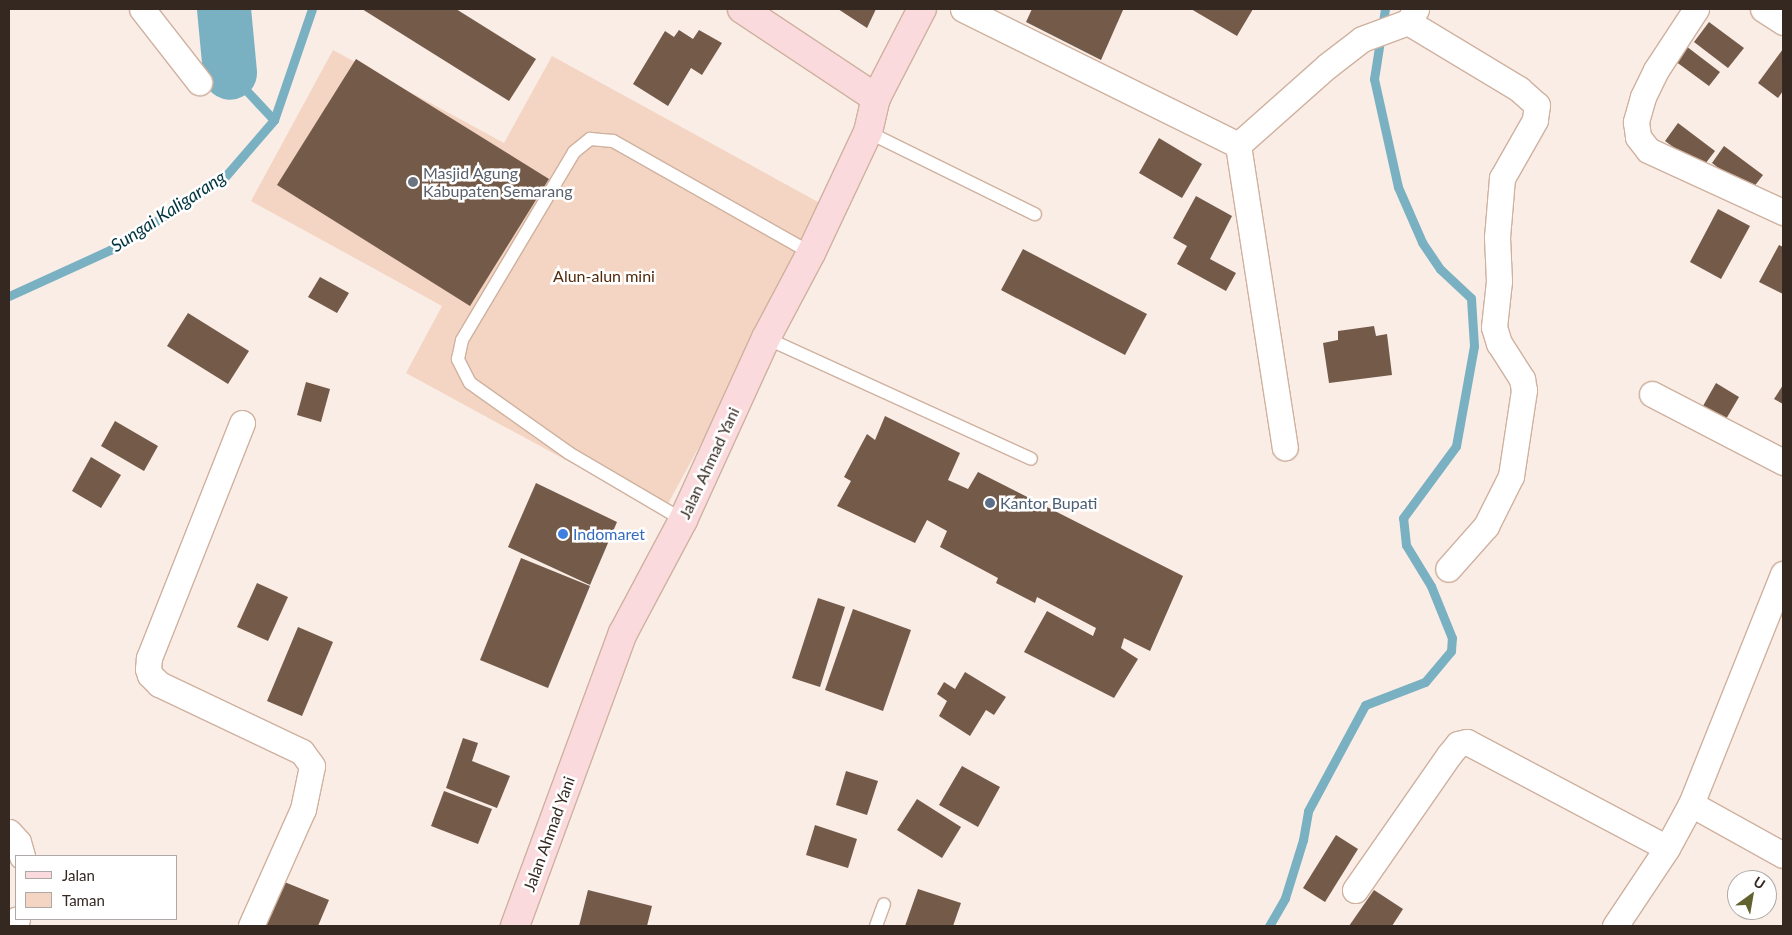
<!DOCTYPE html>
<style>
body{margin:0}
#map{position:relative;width:1792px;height:935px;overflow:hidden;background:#faede6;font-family:Lato,sans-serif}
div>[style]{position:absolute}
.green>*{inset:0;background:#f4d5c3}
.stream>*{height:9px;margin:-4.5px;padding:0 4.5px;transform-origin:4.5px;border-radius:4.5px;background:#7ab1c2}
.river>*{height:54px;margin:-27px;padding:0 27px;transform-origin:27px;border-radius:27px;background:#7ab1c2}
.building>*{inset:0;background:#745a49}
.roads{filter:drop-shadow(1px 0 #cfb19f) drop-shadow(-1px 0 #cfb19f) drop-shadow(0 1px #cfb19f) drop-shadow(0 -1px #cfb19f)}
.lane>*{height:12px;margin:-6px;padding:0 6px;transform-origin:6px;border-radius:6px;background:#fff}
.street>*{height:25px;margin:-12.5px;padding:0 12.5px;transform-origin:12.5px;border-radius:12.5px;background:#fff}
.secondary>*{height:28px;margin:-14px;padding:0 14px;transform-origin:14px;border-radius:14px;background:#fbdadd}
.dots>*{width:14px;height:14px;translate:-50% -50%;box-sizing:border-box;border:2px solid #fff;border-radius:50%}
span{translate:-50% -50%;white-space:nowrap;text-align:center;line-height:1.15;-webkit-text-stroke:5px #fff;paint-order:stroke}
.worship-label{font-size:16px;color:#5b616d}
.left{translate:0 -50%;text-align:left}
.park-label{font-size:16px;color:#52290b}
.street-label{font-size:16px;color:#342821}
.service-label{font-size:16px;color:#4e5e75}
.shop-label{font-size:16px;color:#366cbe}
.water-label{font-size:18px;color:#003440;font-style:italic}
.frame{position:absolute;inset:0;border:10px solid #342821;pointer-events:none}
.legend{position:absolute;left:15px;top:855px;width:162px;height:65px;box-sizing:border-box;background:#fff;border:1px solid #aea9a6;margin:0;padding:6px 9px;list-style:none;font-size:15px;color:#342821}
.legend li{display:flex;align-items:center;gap:10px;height:25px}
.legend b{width:25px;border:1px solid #aea9a6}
.north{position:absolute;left:1727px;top:870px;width:50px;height:50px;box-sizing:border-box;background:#fff;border:1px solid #aea9a6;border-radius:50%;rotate:32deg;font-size:14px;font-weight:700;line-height:20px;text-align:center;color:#342821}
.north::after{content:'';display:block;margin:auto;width:18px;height:22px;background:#62622f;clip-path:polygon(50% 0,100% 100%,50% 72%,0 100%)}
</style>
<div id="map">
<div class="green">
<i style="clip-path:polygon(333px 50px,504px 143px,552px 56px,829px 208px,663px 513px,406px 373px,442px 306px,251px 201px)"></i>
</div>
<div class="stream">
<i style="left:274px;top:120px;width:117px;rotate:-71.1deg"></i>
<i style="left:9px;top:296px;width:111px;rotate:-24.5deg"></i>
<i style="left:110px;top:250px;width:133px;rotate:-32.1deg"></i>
<i style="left:223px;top:179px;width:78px;rotate:-49.2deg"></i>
<i style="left:274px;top:120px;width:64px;rotate:-133.1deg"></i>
<i style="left:1269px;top:926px;width:32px;rotate:-60deg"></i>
<i style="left:1285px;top:898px;width:61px;rotate:-72.8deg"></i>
<i style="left:1303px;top:840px;width:29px;rotate:-80deg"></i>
<i style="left:1308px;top:811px;width:120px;rotate:-61.7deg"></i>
<i style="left:1365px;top:705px;width:64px;rotate:-21deg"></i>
<i style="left:1425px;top:682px;width:40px;rotate:-50deg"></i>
<i style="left:1451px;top:651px;width:13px;rotate:-86deg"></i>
<i style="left:1452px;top:638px;width:56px;rotate:-112deg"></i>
<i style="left:1431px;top:586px;width:48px;rotate:-121.4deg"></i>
<i style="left:1406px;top:545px;width:27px;rotate:-96deg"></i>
<i style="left:1403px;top:518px;width:89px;rotate:-53.6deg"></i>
<i style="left:1456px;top:446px;width:102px;rotate:-79.8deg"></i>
<i style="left:1474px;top:346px;width:48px;rotate:-93.6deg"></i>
<i style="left:1471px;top:298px;width:42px;rotate:-136.9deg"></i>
<i style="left:1440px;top:269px;width:32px;rotate:-124deg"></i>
<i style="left:1422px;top:242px;width:60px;rotate:-113.6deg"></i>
<i style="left:1398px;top:187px;width:111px;rotate:-102.5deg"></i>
<i style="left:1374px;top:79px;width:71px;rotate:-81.1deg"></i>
</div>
<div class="river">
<i style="left:224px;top:9px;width:64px;rotate:84.6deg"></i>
</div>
<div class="building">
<i style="clip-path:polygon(362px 9px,456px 9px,536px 59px,509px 101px)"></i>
<i style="clip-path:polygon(838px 9px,876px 9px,867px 28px)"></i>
<i style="clip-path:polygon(1032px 9px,1120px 9px,1123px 10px,1101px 60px,1026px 22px)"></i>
<i style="clip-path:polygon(1191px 9px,1253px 9px,1237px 36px)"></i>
<i style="clip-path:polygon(1709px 22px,1744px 48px,1728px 68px,1694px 42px)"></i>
<i style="clip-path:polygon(679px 30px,693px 39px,699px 30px,722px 43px,702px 75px,691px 68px,668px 106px,633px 84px,665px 31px,674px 37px)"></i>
<i style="clip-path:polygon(1686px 46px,1720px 72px,1709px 86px,1675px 61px)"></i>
<i style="clip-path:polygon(1783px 49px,1783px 91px,1778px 98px,1758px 83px)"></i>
<i style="clip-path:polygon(356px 59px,549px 179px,470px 306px,277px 185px)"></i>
<i style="clip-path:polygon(1678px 123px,1715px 151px,1702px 168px,1665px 141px)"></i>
<i style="clip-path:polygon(1159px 138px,1202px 164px,1182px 198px,1139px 173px)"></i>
<i style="clip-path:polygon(1724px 146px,1763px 175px,1750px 192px,1712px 163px)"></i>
<i style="clip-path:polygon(1196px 196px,1232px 216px,1210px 259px,1236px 273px,1226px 291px,1177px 264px,1187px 246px,1173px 238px)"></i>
<i style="clip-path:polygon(1718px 209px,1750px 226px,1721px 279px,1690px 262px)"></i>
<i style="clip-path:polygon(1779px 245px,1783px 247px,1783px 294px,1759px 282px)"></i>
<i style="clip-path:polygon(1023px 249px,1147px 314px,1125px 355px,1001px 290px)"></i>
<i style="clip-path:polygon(320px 277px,349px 293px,337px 313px,308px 297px)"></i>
<i style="clip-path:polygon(188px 313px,249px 351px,228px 384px,167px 346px)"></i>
<i style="clip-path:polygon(1374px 326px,1376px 336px,1387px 334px,1392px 375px,1329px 383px,1323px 343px,1338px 340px,1338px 331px)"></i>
<i style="clip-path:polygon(306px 382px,330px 389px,321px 422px,297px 415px)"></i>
<i style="clip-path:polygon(1716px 383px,1739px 397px,1722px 426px,1699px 413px)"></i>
<i style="clip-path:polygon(1783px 385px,1783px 404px,1774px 399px)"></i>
<i style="clip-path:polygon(885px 416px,960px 453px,948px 480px,968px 489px,978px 472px,1183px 576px,1150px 651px,1124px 638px,1121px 648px,1138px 659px,1114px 698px,1024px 652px,1047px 611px,1093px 636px,1096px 628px,1037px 597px,1035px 603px,996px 583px,998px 578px,940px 547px,947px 531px,927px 520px,915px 543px,837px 506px,851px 481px,844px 477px,867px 434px,875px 440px)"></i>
<i style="clip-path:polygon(115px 421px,158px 446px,144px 471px,101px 446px)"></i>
<i style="clip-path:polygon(91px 457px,121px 475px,101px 508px,72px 491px)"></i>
<i style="clip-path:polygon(536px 483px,617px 522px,590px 585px,508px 547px)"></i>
<i style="clip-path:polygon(521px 558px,590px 586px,548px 688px,480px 660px)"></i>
<i style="clip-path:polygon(257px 583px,288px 597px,268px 641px,237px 627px)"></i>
<i style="clip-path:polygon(818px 598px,845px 607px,820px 687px,792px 678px)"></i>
<i style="clip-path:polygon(853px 609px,911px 630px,883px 711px,825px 690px)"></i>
<i style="clip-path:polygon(298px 627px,333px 642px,302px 716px,267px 701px)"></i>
<i style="clip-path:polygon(965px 672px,1006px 697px,994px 715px,986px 710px,970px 736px,939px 716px,947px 701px,937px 694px,944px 682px,955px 689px)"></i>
<i style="clip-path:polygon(463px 738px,478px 743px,472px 761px,510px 776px,497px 808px,446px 788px)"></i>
<i style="clip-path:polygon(962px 766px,1000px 787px,978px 827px,939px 805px)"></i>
<i style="clip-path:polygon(846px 771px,878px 781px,867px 815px,836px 805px)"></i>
<i style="clip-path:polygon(444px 791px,492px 809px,478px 844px,431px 826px)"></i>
<i style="clip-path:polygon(917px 799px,961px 827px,942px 858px,897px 830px)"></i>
<i style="clip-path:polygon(815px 825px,857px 839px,848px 868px,806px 855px)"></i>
<i style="clip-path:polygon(1336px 835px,1358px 849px,1325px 902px,1303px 888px)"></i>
<i style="clip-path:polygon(282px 881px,329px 900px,318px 926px,264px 926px)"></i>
<i style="clip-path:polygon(918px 889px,961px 903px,953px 926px,905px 926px)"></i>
<i style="clip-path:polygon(588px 890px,652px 906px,647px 926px,579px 926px)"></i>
<i style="clip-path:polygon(1374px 890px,1403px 909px,1392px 926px,1349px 926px)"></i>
</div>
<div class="roads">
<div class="lane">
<i style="left:868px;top:132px;width:186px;rotate:26.2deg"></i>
<i style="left:766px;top:338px;width:291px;rotate:24.5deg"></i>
<i style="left:683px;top:520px;width:132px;rotate:-149.6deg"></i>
<i style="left:569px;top:453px;width:121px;rotate:-144.7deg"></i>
<i style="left:470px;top:383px;width:27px;rotate:-117deg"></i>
<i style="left:458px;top:359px;width:19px;rotate:-78deg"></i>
<i style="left:462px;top:340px;width:219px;rotate:-59.2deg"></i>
<i style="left:574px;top:152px;width:21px;rotate:-39deg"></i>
<i style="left:590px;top:139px;width:23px;rotate:5deg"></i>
<i style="left:613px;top:141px;width:227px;rotate:29.5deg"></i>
<i style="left:876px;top:926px;width:23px;rotate:-70deg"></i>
</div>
<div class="street">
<i style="left:142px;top:9px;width:93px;rotate:52deg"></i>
<i style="left:963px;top:9px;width:307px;rotate:26.3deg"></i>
<i style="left:1238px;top:145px;width:119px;rotate:-41.6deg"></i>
<i style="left:1327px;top:66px;width:44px;rotate:-37.6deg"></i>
<i style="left:1362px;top:39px;width:49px;rotate:-20.3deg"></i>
<i style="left:1408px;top:22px;width:15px;rotate:-58deg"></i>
<i style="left:1696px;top:9px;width:73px;rotate:123.3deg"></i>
<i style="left:1656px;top:70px;width:30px;rotate:116deg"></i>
<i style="left:1643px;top:97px;width:26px;rotate:106deg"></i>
<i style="left:1636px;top:122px;width:15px;rotate:82deg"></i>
<i style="left:1638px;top:137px;width:16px;rotate:52deg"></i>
<i style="left:1648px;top:150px;width:149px;rotate:24.7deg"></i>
<i style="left:1763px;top:9px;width:24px;rotate:33deg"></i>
<i style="left:1408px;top:22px;width:130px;rotate:31.1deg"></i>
<i style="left:1519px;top:89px;width:24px;rotate:42deg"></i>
<i style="left:1537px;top:105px;width:15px;rotate:98deg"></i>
<i style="left:1535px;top:120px;width:67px;rotate:119.6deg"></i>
<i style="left:1502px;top:178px;width:59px;rotate:94.8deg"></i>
<i style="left:1497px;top:237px;width:44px;rotate:87.4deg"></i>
<i style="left:1499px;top:281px;width:46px;rotate:96.2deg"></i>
<i style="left:1494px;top:327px;width:17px;rotate:73deg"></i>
<i style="left:1499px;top:343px;width:43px;rotate:57.4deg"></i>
<i style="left:1522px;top:379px;width:11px;rotate:80deg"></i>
<i style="left:1524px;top:390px;width:87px;rotate:98.6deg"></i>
<i style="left:1511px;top:476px;width:56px;rotate:116.6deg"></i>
<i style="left:1486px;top:526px;width:57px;rotate:131.5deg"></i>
<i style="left:1238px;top:145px;width:306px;rotate:81.2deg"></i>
<i style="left:1652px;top:394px;width:148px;rotate:27.4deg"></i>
<i style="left:242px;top:423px;width:253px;rotate:111.6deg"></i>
<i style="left:149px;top:658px;width:11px;rotate:95deg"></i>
<i style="left:148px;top:669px;width:6px;rotate:72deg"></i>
<i style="left:150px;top:675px;width:13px;rotate:45deg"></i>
<i style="left:159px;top:684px;width:158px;rotate:25.4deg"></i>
<i style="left:302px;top:752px;width:17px;rotate:54deg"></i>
<i style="left:312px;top:766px;width:44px;rotate:101.8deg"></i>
<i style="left:303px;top:809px;width:128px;rotate:114deg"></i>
<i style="left:1691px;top:804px;width:105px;rotate:29deg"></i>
<i style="left:9px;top:832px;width:13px;rotate:48deg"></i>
<i style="left:18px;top:842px;width:15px;rotate:74deg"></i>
<i style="left:1355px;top:890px;width:165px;rotate:-55.2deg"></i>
<i style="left:1449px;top:755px;width:14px;rotate:-51deg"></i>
<i style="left:1458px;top:744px;width:9px;rotate:-13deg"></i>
<i style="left:1467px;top:742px;width:226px;rotate:27.9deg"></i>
<i style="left:15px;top:926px;width:7px;rotate:-74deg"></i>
<i style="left:1615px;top:926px;width:94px;rotate:-56.3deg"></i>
<i style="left:1667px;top:848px;width:50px;rotate:-61.4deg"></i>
<i style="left:1691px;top:804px;width:248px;rotate:-68.2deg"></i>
</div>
<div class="secondary">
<i style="left:742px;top:9px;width:161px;rotate:33.6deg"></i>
<i style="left:515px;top:926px;width:312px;rotate:-69.8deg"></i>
<i style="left:623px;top:633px;width:128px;rotate:-62deg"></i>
<i style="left:683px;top:520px;width:200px;rotate:-65.5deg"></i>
<i style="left:766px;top:338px;width:96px;rotate:-62.1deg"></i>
<i style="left:811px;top:253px;width:134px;rotate:-64.8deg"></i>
<i style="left:868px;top:132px;width:35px;rotate:-77deg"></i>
<i style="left:876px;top:98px;width:100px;rotate:-62.7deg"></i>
</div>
</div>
<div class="dots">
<i style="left:413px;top:182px;background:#6b7280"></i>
<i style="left:990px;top:503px;background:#5c6f8a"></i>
<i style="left:563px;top:534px;background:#3f7fe0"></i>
</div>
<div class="worship-label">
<span class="left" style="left:423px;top:182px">Masjid Agung<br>Kabupaten Semarang</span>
</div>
<div class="park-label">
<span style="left:604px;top:276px">Alun-alun mini</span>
</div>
<div class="street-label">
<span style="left:709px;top:463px;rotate:-65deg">Jalan Ahmad Yani</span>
<span style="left:549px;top:834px;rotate:-70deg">Jalan Ahmad Yani</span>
</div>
<div class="service-label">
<span class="left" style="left:1000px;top:503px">Kantor Bupati</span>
</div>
<div class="shop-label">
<span class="left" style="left:573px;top:534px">Indomaret</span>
</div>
<div class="water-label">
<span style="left:168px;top:211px;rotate:-33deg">Sungai Kaligarang</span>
</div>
<div class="frame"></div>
<ul class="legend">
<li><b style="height:6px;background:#fbdadd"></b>Jalan</li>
<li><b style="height:14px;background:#f4d5c3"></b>Taman</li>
</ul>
<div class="north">U</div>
</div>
